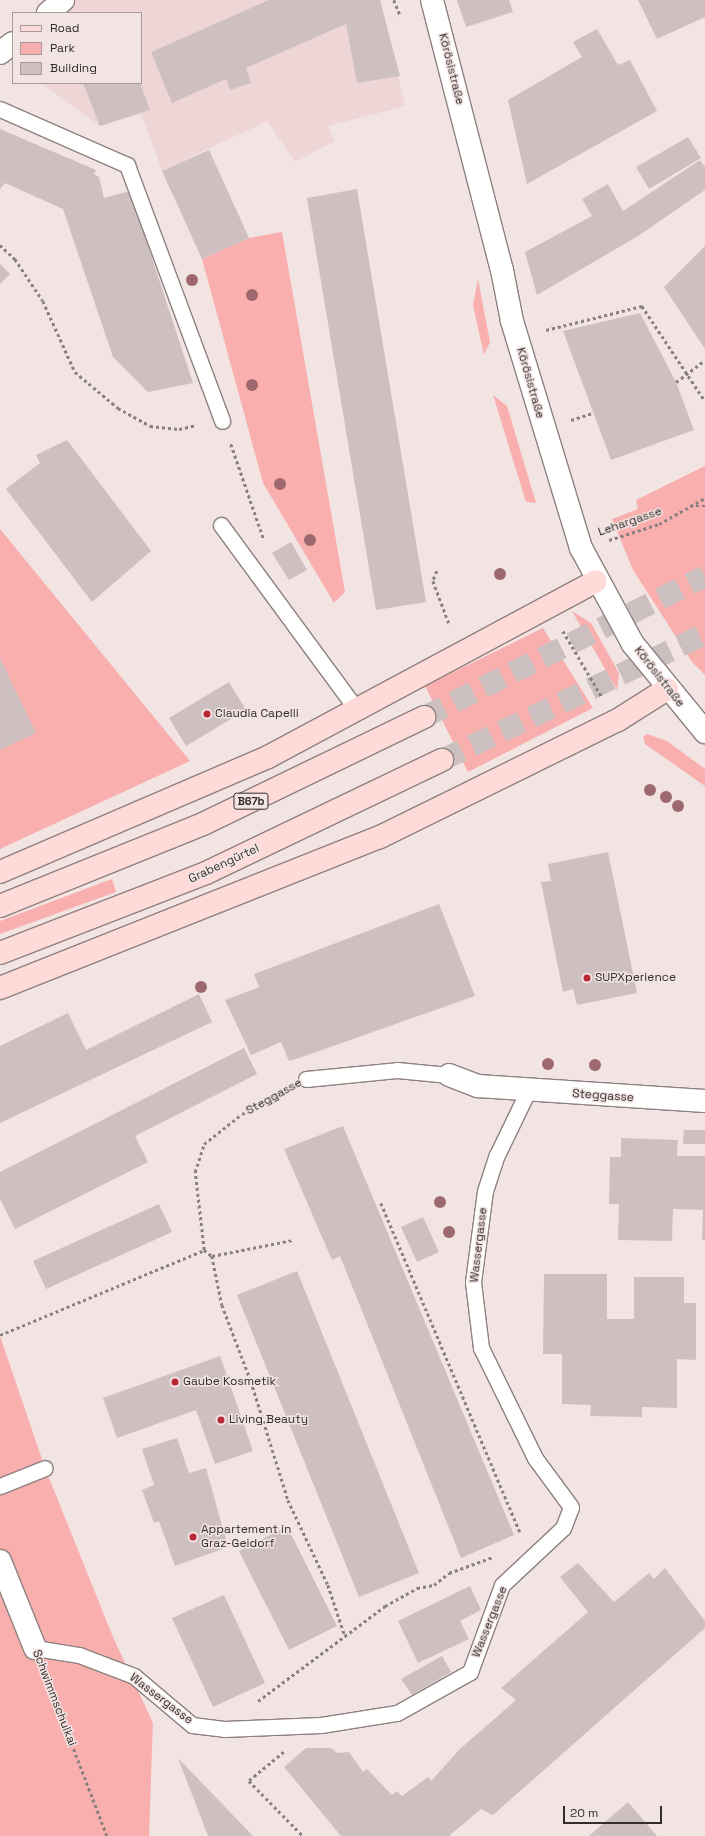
<!DOCTYPE html>
<meta charset="utf-8">
<style>
body{margin:0}
#map{position:relative;width:705px;height:1836px;overflow:hidden;background:#f2e4e3;font-family:"Space Grotesk",sans-serif}
div>[style]{position:absolute}
.built>*{inset:0;background:#edd6d5}
.green>*{inset:0;background:#f8afad}
.building>*{inset:0;background:#cec0c0}
.primary-tunnel>*{height:22px;margin-top:-11px;transform-origin:0;background:repeating-linear-gradient(90deg,#ccbfbf 0 22px,transparent 0 33px)}
.path>*{height:2.5px;margin-top:-1.25px;transform-origin:0;background:repeating-linear-gradient(90deg,#8a8080 0 3px,transparent 0 6px)}
.roads{filter:drop-shadow(1px 0 #8d807f) drop-shadow(-1px 0 #8d807f) drop-shadow(0 1px #8d807f) drop-shadow(0 -1px #8d807f)}
.lane>*{height:15px;margin:-7.5px;padding:0 7.5px;transform-origin:7.5px;border-radius:7.5px;background:#fff}
.street>*{height:22px;margin:-11px;padding:0 11px;transform-origin:11px;border-radius:11px;background:#fff}
.secondary>*{height:22px;margin:-11px;padding:0 11px;transform-origin:11px;border-radius:11px;background:#fff}
.primary>*{height:22px;margin:-11px;padding:0 11px;transform-origin:11px;border-radius:11px;background:#fedad8}
.trees>*{width:12px;height:12px;margin:-6px;border-radius:50%;background:#9e686f}
.dots>*{width:11px;height:11px;translate:-50% -50%;box-sizing:border-box;border:2px solid #f2e4e3;border-radius:50%}
span{translate:-50% -50%;white-space:nowrap;text-align:center;line-height:1.15;-webkit-text-stroke:3px #f2e4e3;paint-order:stroke}
.shield-label span{padding:1px 3px;background:#f2e4e3;border:1px solid;border-radius:3px;-webkit-text-stroke-width:0}
.shield-label{font-size:11px;color:#332d2d;font-weight:700}
.street-label{font-size:12px;color:#332d2d}
.poi-label{font-size:12px;color:#332d2d}
.left{translate:0 -50%;text-align:left}
.legend{position:absolute;left:12px;top:12px;width:130px;height:72px;box-sizing:border-box;background:#f2e4e3;border:1px solid #a69b9a;margin:0;padding:5px 7px;list-style:none;font-size:12px;color:#332d2d}
.legend li{display:flex;align-items:center;gap:8px;height:20px}
.legend b{width:20px;border:1px solid #a69b9a}
.scale{position:absolute;left:563px;top:1806px;width:99px;height:18px;box-sizing:border-box;border:2px solid #332d2d;border-top:0;padding-left:5px;font-size:12px;line-height:14px;white-space:nowrap;color:#332d2d;-webkit-text-stroke:3px #f2e4e3;paint-order:stroke}
</style>
<div id="map">
<div class="built">
<i style="clip-path:polygon(74px 0,380px 0,405px 106px,328px 126px,335px 141px,295px 162px,267px 121px,162px 171px,141px 113px,100px 126px,41px 83px,141px 83px,141px 13px,60px 13px)"></i>
</div>
<div class="green">
<i style="clip-path:polygon(282px 232px,345px 592px,334px 603px,263px 483px,202px 259px,249px 238px)"></i>
<i style="clip-path:polygon(478px 279px,490px 342px,484px 355px,473px 305px)"></i>
<i style="clip-path:polygon(493px 395px,507px 406px,536px 503px,526px 502px)"></i>
<i style="clip-path:polygon(705px 466px,705px 675px,692px 662px,633px 570px,612px 519px,638px 509px,636px 500px)"></i>
<i style="clip-path:polygon(0 529px,190px 761px,0 849px)"></i>
<i style="clip-path:polygon(572px 611px,591px 623px,619px 673px,617px 690px)"></i>
<i style="clip-path:polygon(543px 628px,593px 708px,468px 772px,425px 686px)"></i>
<i style="clip-path:polygon(647px 734px,667px 741px,705px 769px,705px 786px,645px 744px,643px 737px)"></i>
<i style="clip-path:polygon(112px 879px,116px 892px,0 934px,0 921px)"></i>
<i style="clip-path:polygon(0 1336px,45px 1468px,113px 1637px,153px 1723px,149px 1836px,0 1836px)"></i>
</div>
<div class="building">
<i style="clip-path:polygon(269px 0,380px 0,400px 76px,357px 83px,346px 24px,246px 68px,251px 83px,230px 90px,226px 79px,172px 103px,151px 52px)"></i>
<i style="clip-path:polygon(457px 0,509px 0,513px 12px,466px 27px)"></i>
<i style="clip-path:polygon(638px 0,705px 0,705px 17px,657px 39px)"></i>
<i style="clip-path:polygon(597px 29px,618px 65px,630px 60px,657px 111px,527px 184px,508px 100px,582px 57px,573px 42px)"></i>
<i style="clip-path:polygon(83px 83px,140px 83px,150px 110px,100px 126px)"></i>
<i style="clip-path:polygon(0 129px,96px 170px,94px 174px,99px 177px,104px 198px,130px 191px,193px 383px,148px 392px,113px 357px,63px 209px,5px 183px,0 189px)"></i>
<i style="clip-path:polygon(688px 137px,701px 158px,649px 189px,636px 167px)"></i>
<i style="clip-path:polygon(209px 150px,249px 238px,202px 259px,162px 171px)"></i>
<i style="clip-path:polygon(700px 160px,705px 167px,705px 190px,638px 236px,537px 295px,525px 252px,592px 216px,582px 199px,608px 184px,623px 211px)"></i>
<i style="clip-path:polygon(357px 189px,426px 602px,376px 610px,307px 198px)"></i>
<i style="clip-path:polygon(705px 246px,705px 349px,664px 287px)"></i>
<i style="clip-path:polygon(0 264px,10px 274px,0 284px)"></i>
<i style="clip-path:polygon(640px 313px,676px 382px,694px 430px,611px 460px,563px 331px)"></i>
<i style="clip-path:polygon(67px 440px,151px 551px,92px 602px,6px 489px,40px 463px,36px 455px)"></i>
<i style="clip-path:polygon(291px 542px,307px 570px,289px 580px,272px 553px)"></i>
<i style="clip-path:polygon(0 658px,36px 733px,0 750px)"></i>
<i style="clip-path:polygon(229px 682px,246px 710px,186px 746px,169px 718px)"></i>
<i style="clip-path:polygon(608px 852px,637px 993px,577px 1005px,573px 989px,563px 992px,541px 882px,551px 881px,548px 864px)"></i>
<i style="clip-path:polygon(439px 904px,475px 996px,299px 1058px,289px 1061px,281px 1042px,251px 1055px,225px 1000px,259px 987px,254px 974px)"></i>
<i style="clip-path:polygon(199px 994px,212px 1022px,0 1123px,0 1046px,68px 1013px,86px 1050px)"></i>
<i style="clip-path:polygon(244px 1048px,257px 1074px,135px 1136px,148px 1162px,15px 1229px,0 1199px,0 1172px)"></i>
<i style="clip-path:polygon(343px 1126px,514px 1535px,461px 1558px,340px 1256px,332px 1260px,284px 1149px)"></i>
<i style="clip-path:polygon(684px 1130px,705px 1130px,705px 1144px,683px 1144px)"></i>
<i style="clip-path:polygon(621px 1138px,678px 1140px,677px 1156px,705px 1156px,705px 1240px,702px 1240px,703px 1210px,673px 1209px,672px 1241px,618px 1240px,619px 1204px,609px 1204px,610px 1157px,621px 1157px)"></i>
<i style="clip-path:polygon(159px 1204px,172px 1232px,46px 1289px,33px 1261px)"></i>
<i style="clip-path:polygon(423px 1217px,439px 1252px,417px 1262px,401px 1227px)"></i>
<i style="clip-path:polygon(297px 1271px,419px 1573px,359px 1597px,237px 1295px)"></i>
<i style="clip-path:polygon(544px 1274px,607px 1274px,607px 1319px,634px 1319px,634px 1277px,684px 1277px,684px 1303px,696px 1303px,696px 1360px,677px 1359px,677px 1408px,642px 1407px,642px 1417px,590px 1416px,591px 1405px,562px 1404px,562px 1354px,543px 1354px)"></i>
<i style="clip-path:polygon(220px 1356px,253px 1451px,215px 1464px,196px 1410px,117px 1438px,103px 1398px)"></i>
<i style="clip-path:polygon(177px 1438px,189px 1473px,206px 1468px,228px 1547px,175px 1566px,159px 1521px,154px 1523px,142px 1490px,154px 1485px,142px 1449px)"></i>
<i style="clip-path:polygon(287px 1526px,337px 1626px,289px 1650px,239px 1551px)"></i>
<i style="clip-path:polygon(578px 1563px,614px 1602px,649px 1573px,654px 1579px,665px 1568px,705px 1621px,705px 1628px,493px 1815px,481px 1809px,449px 1836px,341px 1836px,284px 1767px,306px 1748px,331px 1748px,337px 1753px,349px 1752px,363px 1772px,367px 1769px,392px 1795px,397px 1791px,402px 1796px,428px 1777px,431px 1781px,460px 1749px,516px 1700px,501px 1688px,588px 1612px,560px 1577px)"></i>
<i style="clip-path:polygon(470px 1586px,481px 1610px,460px 1621px,469px 1639px,418px 1663px,398px 1621px)"></i>
<i style="clip-path:polygon(224px 1595px,265px 1683px,213px 1707px,172px 1618px)"></i>
<i style="clip-path:polygon(442px 1656px,451px 1672px,412px 1695px,401px 1679px)"></i>
<i style="clip-path:polygon(178px 1758px,253px 1836px,208px 1836px)"></i>
<i style="clip-path:polygon(628px 1802px,657px 1836px,589px 1836px)"></i>
</div>
<div class="primary-tunnel">
<i style="left:424px;top:717px;width:314px;rotate:-26.6deg"></i>
<i style="left:442px;top:760px;width:292px;rotate:-25.6deg"></i>
</div>
<div class="path">
<i style="left:394px;top:0;width:18px;rotate:68deg"></i>
<i style="left:0;top:245px;width:21px;rotate:43deg"></i>
<i style="left:15px;top:259px;width:50px;rotate:56.3deg"></i>
<i style="left:43px;top:301px;width:78px;rotate:65.7deg"></i>
<i style="left:75px;top:372px;width:56px;rotate:39.9deg"></i>
<i style="left:118px;top:408px;width:37px;rotate:29deg"></i>
<i style="left:150px;top:426px;width:29px;rotate:6deg"></i>
<i style="left:179px;top:429px;width:18px;rotate:-13deg"></i>
<i style="left:546px;top:330px;width:99px;rotate:-14deg"></i>
<i style="left:642px;top:306px;width:114px;rotate:56.4deg"></i>
<i style="left:676px;top:382px;width:36px;rotate:-37deg"></i>
<i style="left:571px;top:420px;width:23px;rotate:-18deg"></i>
<i style="left:231px;top:444px;width:102px;rotate:71deg"></i>
<i style="left:690px;top:506px;width:15px"></i>
<i style="left:609px;top:540px;width:52px;rotate:-17.7deg"></i>
<i style="left:659px;top:524px;width:53px;rotate:-29.5deg"></i>
<i style="left:437px;top:571px;width:11px;rotate:112deg"></i>
<i style="left:433px;top:581px;width:48px;rotate:69.3deg"></i>
<i style="left:563px;top:631px;width:77px;rotate:59.4deg"></i>
<i style="left:381px;top:1203px;width:359px;rotate:67.1deg"></i>
<i style="left:204px;top:1250px;width:10px;rotate:37deg"></i>
<i style="left:212px;top:1256px;width:50px;rotate:78.5deg"></i>
<i style="left:222px;top:1305px;width:81px;rotate:69.1deg"></i>
<i style="left:251px;top:1381px;width:125px;rotate:72.7deg"></i>
<i style="left:288px;top:1500px;width:94px;rotate:64.8deg"></i>
<i style="left:328px;top:1585px;width:54px;rotate:71.6deg"></i>
<i style="left:212px;top:1256px;width:83px;rotate:-11.2deg"></i>
<i style="left:0;top:1335px;width:221px;rotate:-22.6deg"></i>
<i style="left:204px;top:1250px;width:79px;rotate:-96.6deg"></i>
<i style="left:195px;top:1172px;width:29px;rotate:-72deg"></i>
<i style="left:204px;top:1144px;width:48px;rotate:-38.3deg"></i>
<i style="left:242px;top:1114px;width:48px;rotate:-28.7deg"></i>
<i style="left:46px;top:1676px;width:171px;rotate:69.1deg"></i>
<i style="left:258px;top:1701px;width:159px;rotate:-36.8deg"></i>
<i style="left:385px;top:1606px;width:37px;rotate:-29deg"></i>
<i style="left:417px;top:1588px;width:17px;rotate:-10deg"></i>
<i style="left:434px;top:1585px;width:19px;rotate:-39deg"></i>
<i style="left:449px;top:1573px;width:47px;rotate:-20deg"></i>
<i style="left:284px;top:1752px;width:45px;rotate:140.4deg"></i>
<i style="left:249px;top:1781px;width:77px;rotate:45.5deg"></i>
</div>
<div class="roads">
<div class="lane">
<i style="left:0;top:109px;width:139px;rotate:23.8deg"></i>
<i style="left:127px;top:165px;width:273px;rotate:69.6deg"></i>
<i style="left:221px;top:525px;width:228px;rotate:53.7deg"></i>
<i style="left:306px;top:1079px;width:91px;rotate:-5.6deg"></i>
<i style="left:397px;top:1070px;width:52px;rotate:5.5deg"></i>
<i style="left:0;top:1486px;width:48px;rotate:-21.8deg"></i>
<i style="left:35px;top:1648px;width:45px;rotate:9deg"></i>
<i style="left:79px;top:1655px;width:59px;rotate:20.9deg"></i>
<i style="left:134px;top:1676px;width:76px;rotate:40.2deg"></i>
<i style="left:192px;top:1725px;width:32px;rotate:7deg"></i>
<i style="left:224px;top:1729px;width:97px;rotate:-2.4deg"></i>
<i style="left:321px;top:1725px;width:77px;rotate:-9deg"></i>
<i style="left:397px;top:1713px;width:84px;rotate:-29.3deg"></i>
<i style="left:470px;top:1672px;width:93px;rotate:-69.8deg"></i>
<i style="left:502px;top:1585px;width:83px;rotate:-43.1deg"></i>
<i style="left:563px;top:1528px;width:22px;rotate:-69deg"></i>
<i style="left:571px;top:1507px;width:61px;rotate:-126.3deg"></i>
<i style="left:535px;top:1458px;width:123px;rotate:-116.1deg"></i>
<i style="left:481px;top:1348px;width:66px;rotate:-96.9deg"></i>
<i style="left:473px;top:1282px;width:92px;rotate:-82.5deg"></i>
<i style="left:485px;top:1191px;width:38px;rotate:-72deg"></i>
<i style="left:497px;top:1155px;width:71px;rotate:-64.2deg"></i>
</div>
<div class="street">
<i style="left:48px;top:13px;width:20px;rotate:-41deg"></i>
<i style="left:0;top:53px;width:16px;rotate:-38deg"></i>
<i style="left:449px;top:1075px;width:31px;rotate:21deg"></i>
<i style="left:478px;top:1086px;width:227px;rotate:3.8deg"></i>
<i style="left:0;top:1561px;width:94px;rotate:68.1deg"></i>
</div>
<div class="secondary">
<i style="left:432px;top:0;width:279px;rotate:75.5deg"></i>
<i style="left:502px;top:270px;width:52px;rotate:78.9deg"></i>
<i style="left:512px;top:321px;width:237px;rotate:73.1deg"></i>
<i style="left:581px;top:548px;width:109px;rotate:61.6deg"></i>
<i style="left:633px;top:644px;width:114px;rotate:50.7deg"></i>
</div>
<div class="primary">
<i style="left:0;top:872px;width:292px;rotate:-23.2deg"></i>
<i style="left:268px;top:757px;width:372px;rotate:-28.2deg"></i>
<i style="left:0;top:906px;width:219px;rotate:-22deg"></i>
<i style="left:203px;top:824px;width:246px;rotate:-25.8deg"></i>
<i style="left:0;top:953px;width:221px;rotate:-21.2deg"></i>
<i style="left:206px;top:873px;width:262px;rotate:-25.6deg"></i>
<i style="left:0;top:988px;width:409px;rotate:-21.7deg"></i>
<i style="left:380px;top:837px;width:265px;rotate:-26.2deg"></i>
<i style="left:618px;top:720px;width:58px;rotate:-32.3deg"></i>
</div>
</div>
<div class="trees">
<i style="left:192px;top:280px"></i>
<i style="left:252px;top:295px"></i>
<i style="left:252px;top:385px"></i>
<i style="left:280px;top:484px"></i>
<i style="left:310px;top:540px"></i>
<i style="left:500px;top:574px"></i>
<i style="left:650px;top:790px"></i>
<i style="left:666px;top:797px"></i>
<i style="left:678px;top:806px"></i>
<i style="left:201px;top:987px"></i>
<i style="left:548px;top:1064px"></i>
<i style="left:595px;top:1065px"></i>
<i style="left:440px;top:1202px"></i>
<i style="left:449px;top:1232px"></i>
</div>
<div class="dots">
<i style="left:207px;top:714px;background:#b92836"></i>
<i style="left:587px;top:978px;background:#b92836"></i>
<i style="left:175px;top:1382px;background:#b92836"></i>
<i style="left:221px;top:1420px;background:#b92836"></i>
<i style="left:193px;top:1537px;background:#b92836"></i>
</div>
<div class="shield-label">
<span style="left:251px;top:801px">B67b</span>
</div>
<div class="street-label">
<span style="left:451px;top:69px;rotate:76deg">Körösistraße</span>
<span style="left:530px;top:383px;rotate:74deg">Körösistraße</span>
<span style="left:630px;top:522px;rotate:-19deg">Lehargasse</span>
<span style="left:659px;top:677px;rotate:52deg">Körösistraße</span>
<span style="left:224px;top:864px;rotate:-25deg">Grabengürtel</span>
<span style="left:603px;top:1096px;rotate:4deg">Steggasse</span>
<span style="left:274px;top:1097px;rotate:-29deg">Steggasse</span>
<span style="left:479px;top:1245px;rotate:-83deg">Wassergasse</span>
<span style="left:490px;top:1622px;rotate:-68deg">Wassergasse</span>
<span style="left:54px;top:1698px;rotate:69deg">Schwimmschulkai</span>
<span style="left:161px;top:1699px;rotate:37deg">Wassergasse</span>
</div>
<div class="poi-label">
<span class="left" style="left:215px;top:714px">Claudia Capelli</span>
<span class="left" style="left:595px;top:978px">SUPXperience</span>
<span class="left" style="left:183px;top:1382px">Gaube Kosmetik</span>
<span class="left" style="left:229px;top:1420px">Living Beauty</span>
<span class="left" style="left:201px;top:1537px">Appartement in<br>Graz-Geidorf</span>
</div>
<ul class="legend">
<li><b style="height:5px;background:#fedad8"></b>Road</li>
<li><b style="height:11px;background:#f8afad"></b>Park</li>
<li><b style="height:11px;background:#cec0c0"></b>Building</li>
</ul>
<div class="scale">20 m</div>
</div>
